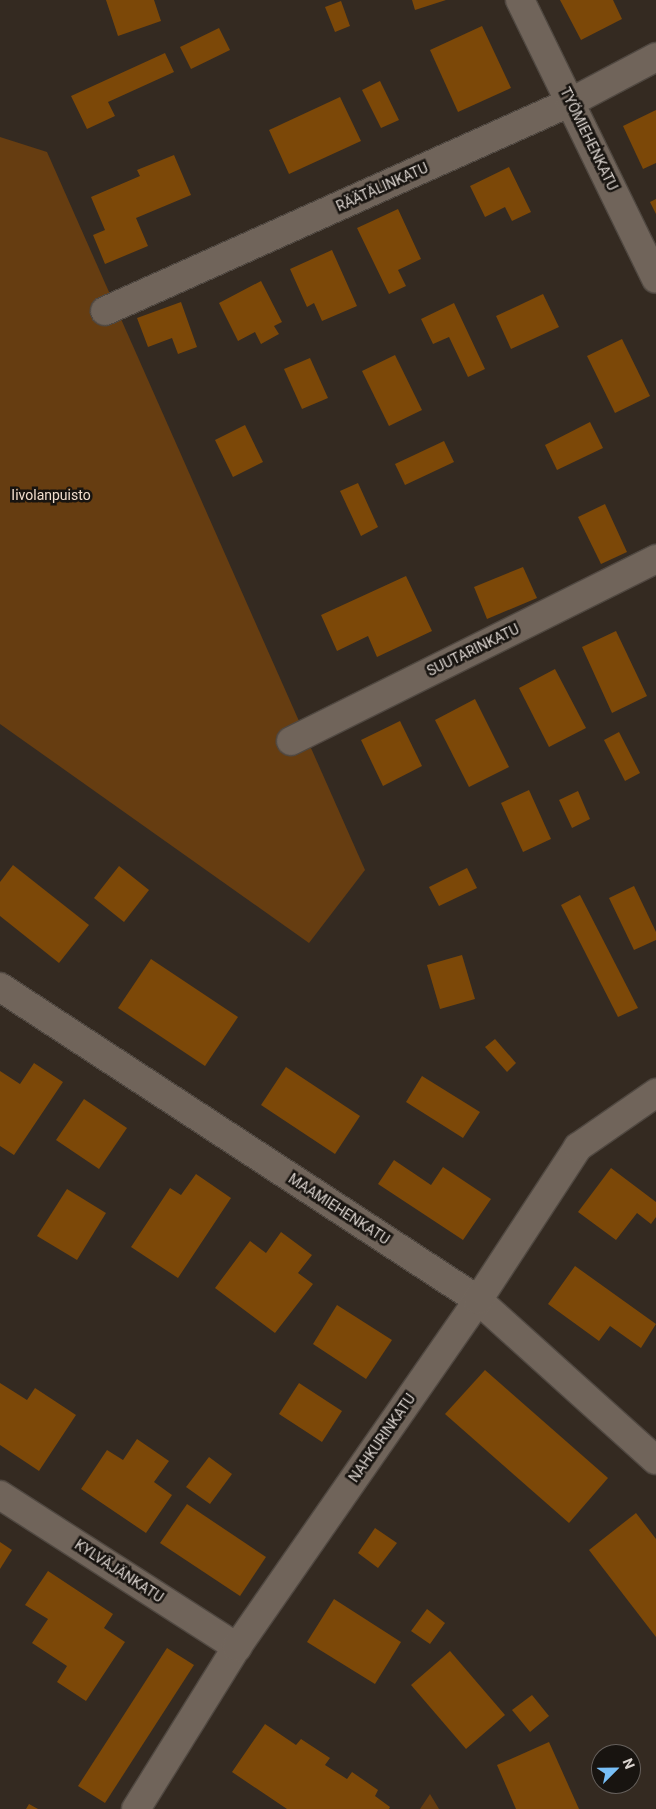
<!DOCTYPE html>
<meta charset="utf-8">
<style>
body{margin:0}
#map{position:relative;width:656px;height:1809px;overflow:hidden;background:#342a21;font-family:Roboto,sans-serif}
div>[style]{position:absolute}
.green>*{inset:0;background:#663d11}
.building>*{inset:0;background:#7c4808}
.roads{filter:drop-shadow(1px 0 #504841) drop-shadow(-1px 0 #504841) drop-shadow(0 1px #504841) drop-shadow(0 -1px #504841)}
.minor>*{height:28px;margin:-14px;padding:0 14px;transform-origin:14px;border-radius:14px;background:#70645a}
span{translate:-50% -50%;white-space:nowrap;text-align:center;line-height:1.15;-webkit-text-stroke:5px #181410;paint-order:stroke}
.street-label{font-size:14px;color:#dad3ce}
.park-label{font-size:14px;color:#f1ddcd}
.north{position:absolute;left:591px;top:1744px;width:50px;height:50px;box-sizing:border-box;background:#181410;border:1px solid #66605c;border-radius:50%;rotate:67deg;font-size:14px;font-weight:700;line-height:20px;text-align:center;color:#dad3ce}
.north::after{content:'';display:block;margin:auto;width:18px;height:22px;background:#78bff7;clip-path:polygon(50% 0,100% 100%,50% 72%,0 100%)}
</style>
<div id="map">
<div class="green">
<i style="clip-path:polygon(0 137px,47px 152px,365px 870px,309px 943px,0 724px)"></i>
<i style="clip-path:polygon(430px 1794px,439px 1809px,420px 1809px)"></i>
</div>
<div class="building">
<i style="clip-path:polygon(106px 0,154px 0,161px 21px,118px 36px)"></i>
<i style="clip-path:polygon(412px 0,446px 0,415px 10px)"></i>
<i style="clip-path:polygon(560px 0,613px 0,622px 19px,581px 40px)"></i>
<i style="clip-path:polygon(341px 1px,350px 26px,335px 32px,325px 7px)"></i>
<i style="clip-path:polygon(482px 26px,511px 88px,458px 112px,430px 50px)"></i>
<i style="clip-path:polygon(219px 28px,230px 50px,191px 69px,180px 47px)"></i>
<i style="clip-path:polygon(165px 53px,174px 72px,108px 102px,115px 116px,87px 129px,71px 96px)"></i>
<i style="clip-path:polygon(380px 81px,399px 120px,381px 128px,362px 90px)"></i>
<i style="clip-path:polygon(340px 97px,361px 141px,289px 174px,269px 130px)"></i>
<i style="clip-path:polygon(656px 110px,656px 163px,643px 169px,623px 126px)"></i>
<i style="clip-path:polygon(174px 155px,191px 195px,136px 218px,148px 246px,105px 264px,93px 235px,105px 230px,91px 197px,140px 176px,137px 170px)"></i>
<i style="clip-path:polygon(509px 167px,531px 212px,512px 221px,505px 207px,485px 217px,470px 186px)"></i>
<i style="clip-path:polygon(656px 199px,656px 214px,650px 202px)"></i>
<i style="clip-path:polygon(398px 209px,421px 259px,398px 270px,406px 286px,389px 294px,357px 228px)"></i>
<i style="clip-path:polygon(332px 250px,357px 306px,322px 321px,314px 303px,307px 307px,290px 269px)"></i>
<i style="clip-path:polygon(261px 281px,282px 322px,274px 326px,279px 334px,261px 344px,255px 332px,238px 341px,219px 303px)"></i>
<i style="clip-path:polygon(543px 294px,559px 327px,511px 349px,496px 316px)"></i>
<i style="clip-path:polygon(181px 302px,197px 347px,178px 354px,172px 338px,148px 347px,137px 318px)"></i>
<i style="clip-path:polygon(454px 303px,485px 369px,468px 377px,449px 337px,433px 344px,421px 319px)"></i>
<i style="clip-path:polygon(622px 339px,650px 396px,615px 413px,587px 356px)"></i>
<i style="clip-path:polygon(395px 355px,422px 410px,389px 426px,362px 371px)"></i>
<i style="clip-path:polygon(310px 358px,328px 398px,302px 409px,284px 369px)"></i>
<i style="clip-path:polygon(590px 422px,603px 448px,557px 470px,545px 445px)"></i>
<i style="clip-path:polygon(245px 425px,263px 462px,233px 477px,215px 440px)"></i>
<i style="clip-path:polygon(444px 441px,454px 462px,405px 485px,395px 464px)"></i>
<i style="clip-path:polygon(358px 483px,378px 527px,361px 536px,340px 491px)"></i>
<i style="clip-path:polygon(605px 504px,627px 552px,601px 564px,578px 517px)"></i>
<i style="clip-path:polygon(523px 567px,537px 598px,487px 619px,474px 587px)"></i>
<i style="clip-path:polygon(406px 576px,432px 631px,377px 657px,368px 636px,337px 651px,321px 615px)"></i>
<i style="clip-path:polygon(616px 631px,647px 696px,612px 713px,582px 647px)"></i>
<i style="clip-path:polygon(555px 669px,586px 728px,549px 747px,519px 688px)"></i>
<i style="clip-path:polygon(475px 699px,509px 767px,469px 787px,435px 720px)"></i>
<i style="clip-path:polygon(400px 721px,422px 766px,383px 786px,361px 740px)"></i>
<i style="clip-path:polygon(619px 732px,640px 773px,625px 781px,604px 740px)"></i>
<i style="clip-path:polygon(529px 790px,551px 839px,523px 852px,501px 803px)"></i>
<i style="clip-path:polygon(578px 791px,590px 819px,572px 828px,559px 800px)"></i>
<i style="clip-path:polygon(13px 865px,89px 925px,59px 963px,0 916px,0 882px)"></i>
<i style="clip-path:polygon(119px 866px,149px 890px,124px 922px,94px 898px)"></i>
<i style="clip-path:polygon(467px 868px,477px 888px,439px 906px,429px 887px)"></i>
<i style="clip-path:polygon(634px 886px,656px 932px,656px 940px,634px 950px,609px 898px)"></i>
<i style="clip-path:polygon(580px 895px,638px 1008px,618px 1017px,561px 905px)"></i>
<i style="clip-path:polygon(462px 955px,475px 999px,440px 1009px,427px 965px)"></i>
<i style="clip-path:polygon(151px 959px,238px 1017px,205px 1066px,118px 1008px)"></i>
<i style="clip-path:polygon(495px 1039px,516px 1063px,507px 1072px,485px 1047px)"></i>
<i style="clip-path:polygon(34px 1063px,63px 1082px,14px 1155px,0 1146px,0 1071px,20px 1084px)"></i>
<i style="clip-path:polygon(286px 1067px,360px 1116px,335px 1154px,261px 1105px)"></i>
<i style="clip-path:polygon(422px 1076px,480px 1112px,463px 1138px,406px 1102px)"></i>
<i style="clip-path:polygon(84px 1099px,127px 1128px,99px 1169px,56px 1140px)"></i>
<i style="clip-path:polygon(394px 1160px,431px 1185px,443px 1167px,491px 1199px,463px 1240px,378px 1184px)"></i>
<i style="clip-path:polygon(611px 1168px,656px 1202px,656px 1217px,651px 1224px,637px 1213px,616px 1240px,578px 1212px)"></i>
<i style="clip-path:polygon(196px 1174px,231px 1198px,178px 1278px,131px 1247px,170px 1188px,181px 1195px)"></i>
<i style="clip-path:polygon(67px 1189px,106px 1213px,77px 1260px,37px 1236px)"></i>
<i style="clip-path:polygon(281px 1232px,312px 1255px,298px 1273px,313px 1284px,275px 1333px,215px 1288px,250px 1241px,266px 1253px)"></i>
<i style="clip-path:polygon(575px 1266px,656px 1324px,641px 1348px,610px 1326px,599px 1341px,548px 1304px)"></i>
<i style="clip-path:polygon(337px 1305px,392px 1340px,366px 1379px,313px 1344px)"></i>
<i style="clip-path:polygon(485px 1370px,608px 1478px,569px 1523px,445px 1414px)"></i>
<i style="clip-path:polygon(0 1383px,27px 1400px,35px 1388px,76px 1415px,39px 1471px,0 1445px)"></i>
<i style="clip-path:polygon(299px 1383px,342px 1411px,322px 1442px,279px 1414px)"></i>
<i style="clip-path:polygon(137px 1439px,169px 1461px,154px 1482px,172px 1495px,146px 1533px,81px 1489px,107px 1450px,123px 1460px)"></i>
<i style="clip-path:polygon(209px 1457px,232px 1474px,210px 1504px,186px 1487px)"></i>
<i style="clip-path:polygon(187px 1504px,266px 1557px,240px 1596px,160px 1543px)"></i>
<i style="clip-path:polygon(636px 1513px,656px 1539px,656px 1637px,589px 1550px)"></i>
<i style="clip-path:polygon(375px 1528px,397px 1543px,378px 1568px,358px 1553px)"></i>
<i style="clip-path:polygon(0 1542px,12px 1550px,0 1569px)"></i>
<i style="clip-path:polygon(48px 1571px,113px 1614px,104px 1628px,125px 1642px,86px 1701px,57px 1682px,67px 1666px,32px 1643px,48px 1619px,25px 1605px)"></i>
<i style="clip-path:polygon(334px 1599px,401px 1642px,375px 1684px,307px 1642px)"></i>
<i style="clip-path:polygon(427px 1609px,445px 1623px,430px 1644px,411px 1631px)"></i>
<i style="clip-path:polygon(167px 1648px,194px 1665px,105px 1803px,78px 1786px)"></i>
<i style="clip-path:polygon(450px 1651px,505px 1715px,466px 1749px,411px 1685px)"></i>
<i style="clip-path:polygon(532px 1695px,549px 1716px,530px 1732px,512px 1710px)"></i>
<i style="clip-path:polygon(265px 1724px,296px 1745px,301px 1739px,330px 1758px,325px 1765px,347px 1779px,352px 1772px,378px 1790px,375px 1796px,390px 1807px,389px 1809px,287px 1809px,232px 1772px)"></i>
<i style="clip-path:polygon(549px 1742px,579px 1809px,516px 1809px,497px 1765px)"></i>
<i style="clip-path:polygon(29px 1804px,38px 1809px,26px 1809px)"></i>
</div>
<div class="roads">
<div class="minor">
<i style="left:520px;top:0;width:310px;rotate:64deg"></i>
<i style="left:105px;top:311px;width:511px;rotate:-24.16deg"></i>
<i style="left:571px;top:102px;width:96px;rotate:-27.9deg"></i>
<i style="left:291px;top:741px;width:408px;rotate:-26.5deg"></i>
<i style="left:0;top:987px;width:571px;rotate:33.22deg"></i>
<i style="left:478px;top:1300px;width:239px;rotate:42deg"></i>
<i style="left:0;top:1495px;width:282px;rotate:32.7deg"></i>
<i style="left:136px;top:1809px;width:191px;rotate:-58.1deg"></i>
<i style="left:237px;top:1647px;width:422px;rotate:-55.2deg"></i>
<i style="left:478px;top:1300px;width:183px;rotate:-56.8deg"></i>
<i style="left:578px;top:1147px;width:95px;rotate:-34.7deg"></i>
</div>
</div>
<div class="street-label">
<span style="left:589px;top:139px;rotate:64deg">TYÖMIEHENKATU</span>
<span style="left:382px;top:187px;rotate:-24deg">RÄÄTÄLINKATU</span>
<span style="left:473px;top:650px;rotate:-26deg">SUUTARINKATU</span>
<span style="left:339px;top:1209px;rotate:33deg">MAAMIEHENKATU</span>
<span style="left:382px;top:1438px;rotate:-55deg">NAHKURINKATU</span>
<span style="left:119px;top:1571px;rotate:33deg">KYLVÄJÄNKATU</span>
</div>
<div class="park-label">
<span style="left:51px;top:495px">Iivolanpuisto</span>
</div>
<div class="north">N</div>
</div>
